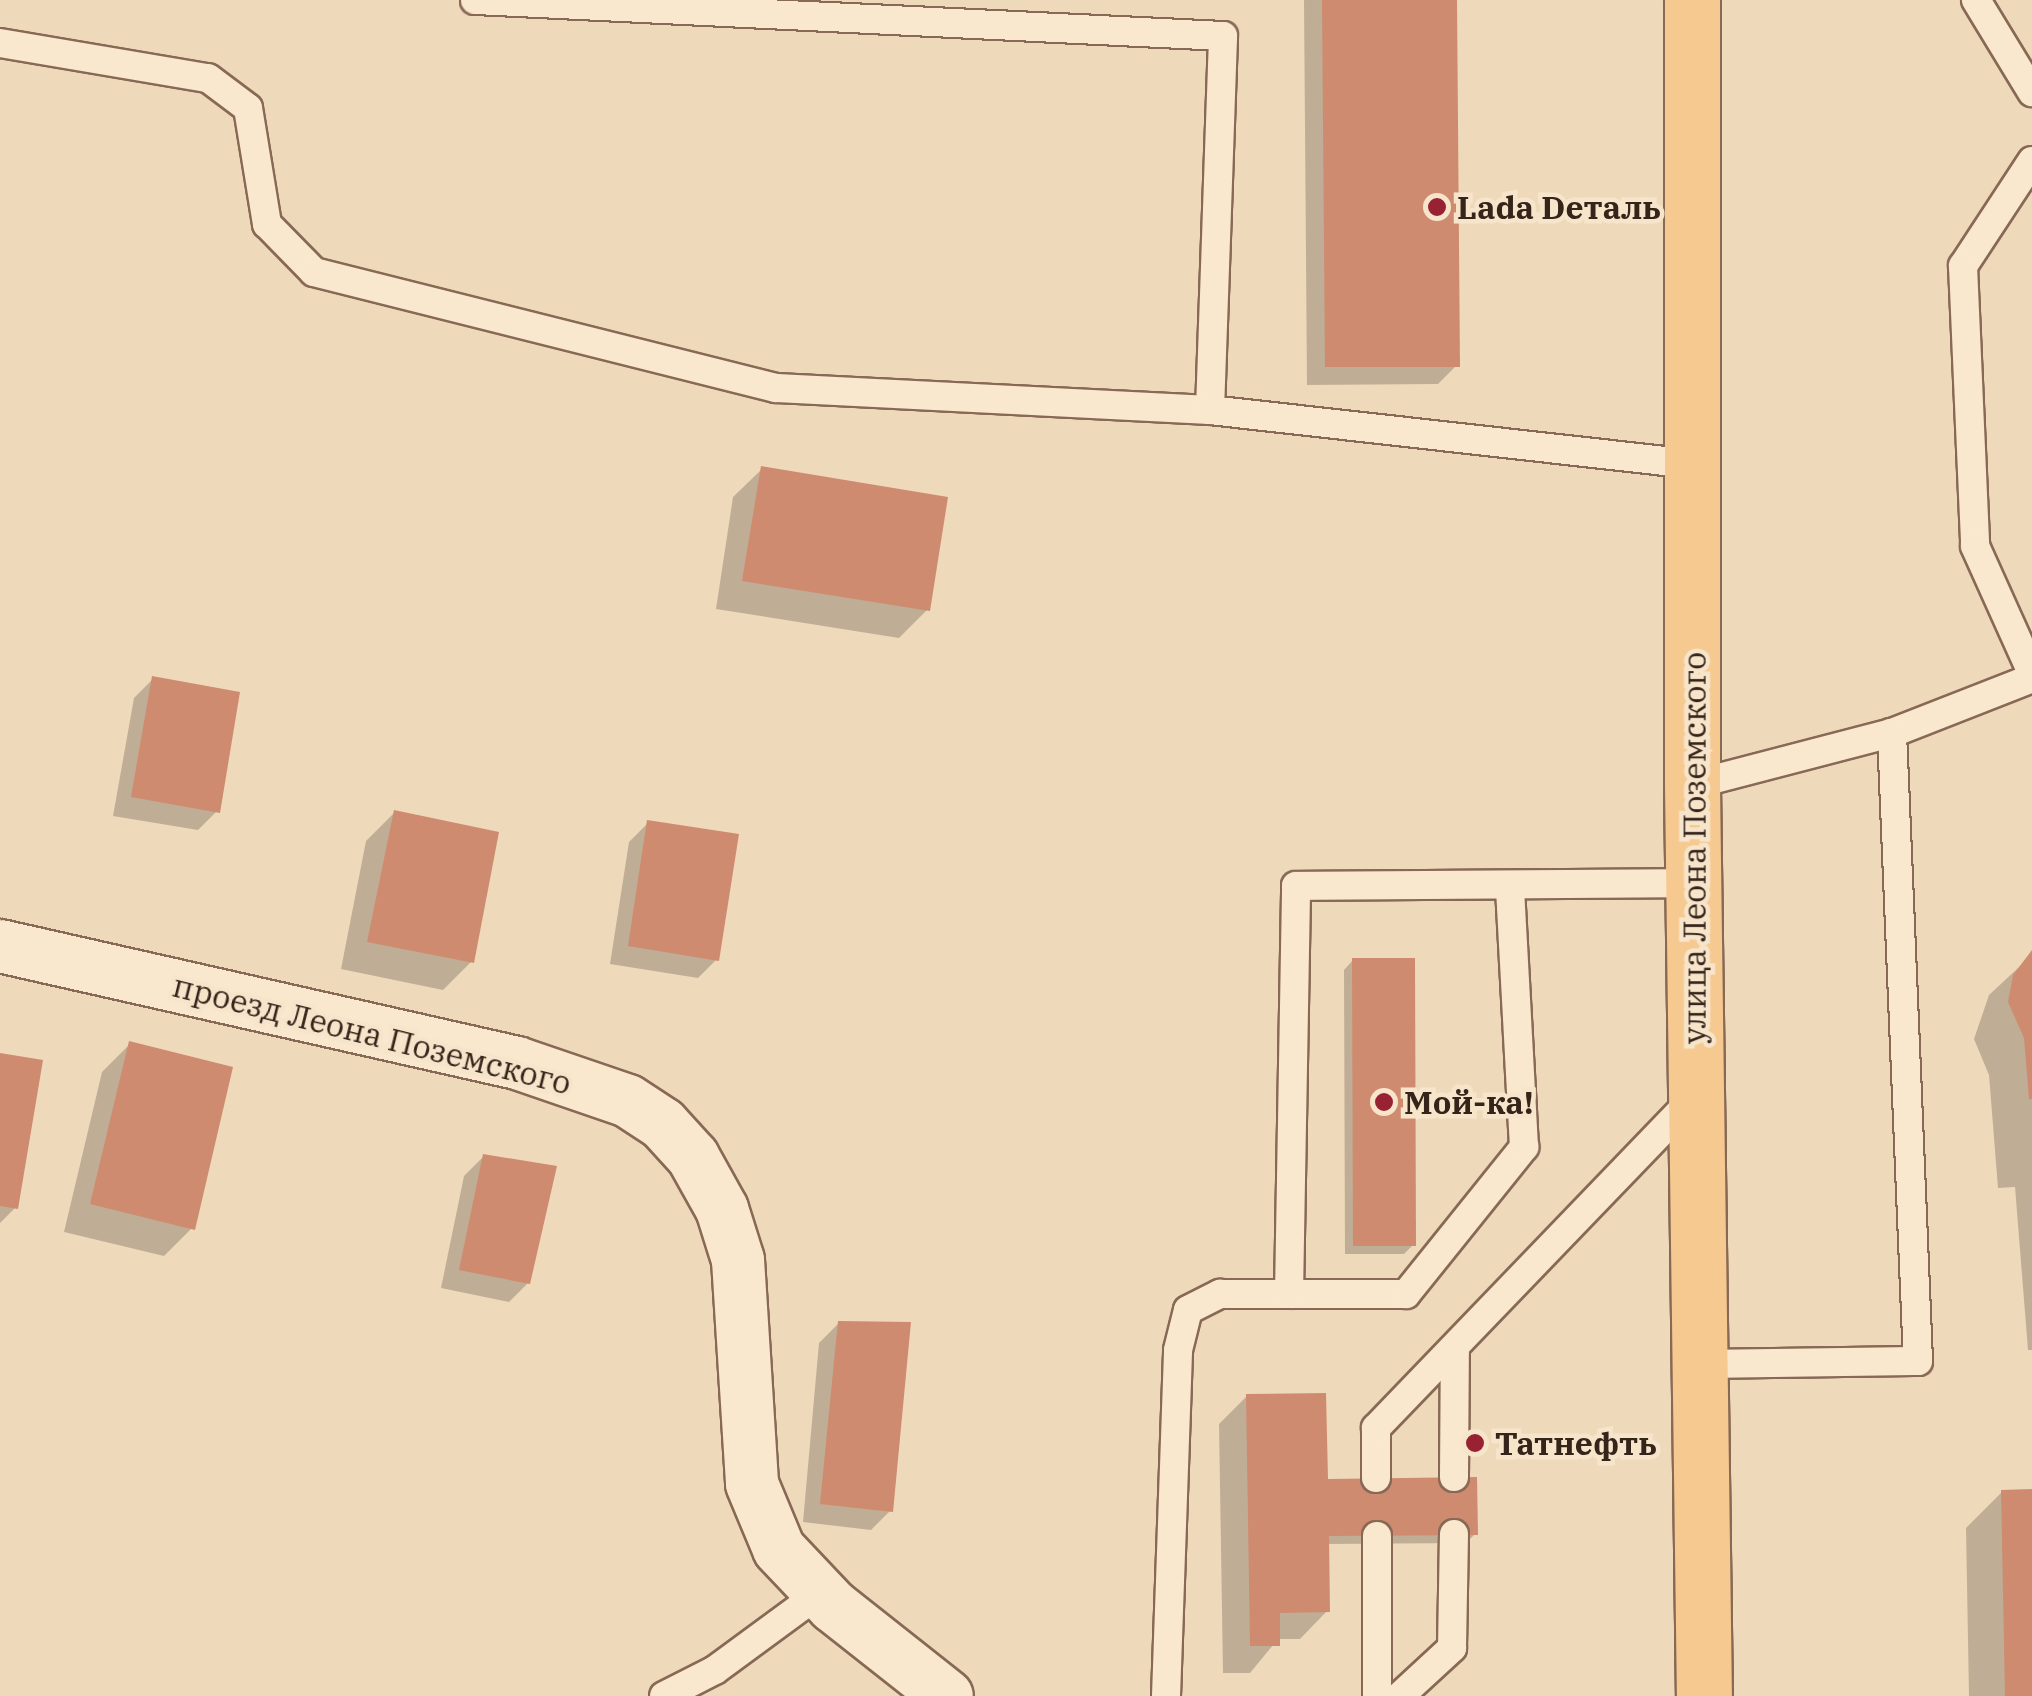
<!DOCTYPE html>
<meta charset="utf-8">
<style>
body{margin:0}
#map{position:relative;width:2032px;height:1696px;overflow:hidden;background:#efd9bb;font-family:"IBM Plex Serif",serif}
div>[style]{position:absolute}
.shadow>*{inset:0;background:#0003}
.building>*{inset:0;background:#cf8b6f}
.roads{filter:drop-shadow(2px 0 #876955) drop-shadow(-2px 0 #876955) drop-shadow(0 2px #876955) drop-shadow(0 -2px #876955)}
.service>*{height:28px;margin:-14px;padding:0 14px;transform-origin:14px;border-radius:14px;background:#fae8ce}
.minor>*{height:52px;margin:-26px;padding:0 26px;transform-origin:26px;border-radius:26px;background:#fae8ce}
.primary>*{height:55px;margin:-27.5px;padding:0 27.5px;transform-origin:27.5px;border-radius:27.5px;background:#f6c990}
.dots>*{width:28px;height:28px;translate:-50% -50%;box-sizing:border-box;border:5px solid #f7e5cb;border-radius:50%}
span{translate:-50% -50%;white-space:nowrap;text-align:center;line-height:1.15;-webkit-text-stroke:9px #f7e5cb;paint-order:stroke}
.poi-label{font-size:32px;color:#35241a;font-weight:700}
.left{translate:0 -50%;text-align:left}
.street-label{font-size:32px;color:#35241a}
</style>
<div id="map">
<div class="shadow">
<i style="clip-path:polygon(1304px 0,1453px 0,1457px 365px,1438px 384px,1307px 385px)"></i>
<i style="clip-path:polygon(762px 469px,927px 610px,899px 638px,716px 609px,733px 497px)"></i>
<i style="clip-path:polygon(153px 679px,217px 811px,198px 830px,113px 816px,134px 698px)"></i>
<i style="clip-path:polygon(394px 813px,471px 962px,443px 990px,341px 969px,366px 841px)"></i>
<i style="clip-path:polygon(648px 823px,717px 959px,698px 978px,610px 964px,629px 842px)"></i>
<i style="clip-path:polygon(2032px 955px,2032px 1350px,2028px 1350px,2015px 1187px,1998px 1188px,1989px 1075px,1974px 1039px,1989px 995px)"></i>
<i style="clip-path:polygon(1353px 960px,1413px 1245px,1404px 1254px,1345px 1254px,1344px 970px)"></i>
<i style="clip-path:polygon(130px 1044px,192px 1228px,164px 1256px,64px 1232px,102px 1072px)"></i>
<i style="clip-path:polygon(0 1055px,16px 1207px,0 1223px)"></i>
<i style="clip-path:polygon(483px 1157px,528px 1283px,509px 1302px,441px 1288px,464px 1176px)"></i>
<i style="clip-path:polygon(839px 1323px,890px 1511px,871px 1530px,803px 1522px,819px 1343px)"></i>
<i style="clip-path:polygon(1247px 1396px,1325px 1482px,1475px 1534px,1466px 1543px,1326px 1544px,1328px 1610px,1300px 1639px,1278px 1639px,1250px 1673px,1223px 1673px,1219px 1424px)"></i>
<i style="clip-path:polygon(2002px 1492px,2032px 1492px,2032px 1696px,1969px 1696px,1966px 1528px)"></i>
</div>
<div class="building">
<i style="clip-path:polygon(1322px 0,1457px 0,1460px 367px,1325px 367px)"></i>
<i style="clip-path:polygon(761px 466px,948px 497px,930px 611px,742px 581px)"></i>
<i style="clip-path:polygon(152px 676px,240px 692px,220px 813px,131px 797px)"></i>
<i style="clip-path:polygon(394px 810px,499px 832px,474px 963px,367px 942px)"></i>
<i style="clip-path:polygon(647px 820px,739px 834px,719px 961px,628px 946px)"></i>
<i style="clip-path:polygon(2032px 950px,2032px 1099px,2029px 1099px,2024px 1038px,2008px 1002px,2013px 975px)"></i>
<i style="clip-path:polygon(1352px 958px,1415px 958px,1416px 1246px,1353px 1246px)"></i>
<i style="clip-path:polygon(129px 1041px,233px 1067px,195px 1230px,90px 1204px)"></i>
<i style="clip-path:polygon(0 1053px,43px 1060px,18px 1209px,0 1206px)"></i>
<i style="clip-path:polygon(483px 1154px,557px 1166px,530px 1284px,459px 1270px)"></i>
<i style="clip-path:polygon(838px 1321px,911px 1322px,893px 1512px,820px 1504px)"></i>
<i style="clip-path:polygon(1326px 1393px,1328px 1479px,1477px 1477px,1478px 1535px,1329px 1536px,1330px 1612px,1280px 1613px,1280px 1646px,1250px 1646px,1246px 1394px)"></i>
<i style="clip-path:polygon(2032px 1489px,2032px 1696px,2005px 1696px,2001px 1490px)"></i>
</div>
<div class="roads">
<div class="service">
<i style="left:1976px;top:0;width:108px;rotate:58.7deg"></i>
<i style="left:0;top:43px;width:211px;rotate:9.6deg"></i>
<i style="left:208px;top:78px;width:50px;rotate:36.9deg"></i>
<i style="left:248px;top:108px;width:118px;rotate:80.7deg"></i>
<i style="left:267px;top:224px;width:67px;rotate:45.6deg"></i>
<i style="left:314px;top:272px;width:476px;rotate:14.1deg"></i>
<i style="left:776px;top:388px;width:435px;rotate:2.9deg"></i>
<i style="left:1210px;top:410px;width:374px;rotate:-88deg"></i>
<i style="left:1223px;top:36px;width:749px;rotate:-177.24deg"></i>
<i style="left:2032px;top:161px;width:126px;rotate:123.3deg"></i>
<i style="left:1963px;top:266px;width:280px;rotate:87.5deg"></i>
<i style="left:1975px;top:546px;width:139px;rotate:65.8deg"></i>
<i style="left:1210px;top:410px;width:486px;rotate:6.4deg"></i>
<i style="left:1692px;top:785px;width:207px;rotate:-14.6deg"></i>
<i style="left:1892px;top:733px;width:150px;rotate:-21.4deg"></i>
<i style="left:1289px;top:1294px;width:117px"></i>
<i style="left:1406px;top:1294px;width:189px;rotate:-51.2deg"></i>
<i style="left:1524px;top:1147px;width:262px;rotate:-93.1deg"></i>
<i style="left:1699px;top:1364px;width:219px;rotate:-0.8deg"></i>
<i style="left:1918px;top:1361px;width:629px;rotate:-92.37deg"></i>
<i style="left:1454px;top:1477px;width:129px;rotate:-89.6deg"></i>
<i style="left:1376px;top:1478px;width:50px;rotate:-90deg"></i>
<i style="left:1376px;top:1428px;width:460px;rotate:-46.1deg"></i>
<i style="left:1377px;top:1536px;width:160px;rotate:90deg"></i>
<i style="left:664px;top:1696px;width:57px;rotate:-27deg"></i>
<i style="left:715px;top:1670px;width:130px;rotate:-36.3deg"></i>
<i style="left:1166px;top:1696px;width:346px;rotate:-88deg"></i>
<i style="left:1178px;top:1350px;width:41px;rotate:-76deg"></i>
<i style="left:1188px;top:1310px;width:36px;rotate:-27deg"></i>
<i style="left:1220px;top:1294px;width:69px"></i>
<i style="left:1289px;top:1294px;width:408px;rotate:-89deg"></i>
<i style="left:1296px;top:886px;width:398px;rotate:-0.4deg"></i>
<i style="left:1400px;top:1696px;width:71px;rotate:-42.7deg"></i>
<i style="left:1452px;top:1648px;width:114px;rotate:-89deg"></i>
</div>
<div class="minor">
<i style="left:0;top:946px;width:530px;rotate:12.75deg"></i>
<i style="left:517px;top:1063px;width:117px;rotate:18.9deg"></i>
<i style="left:628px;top:1101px;width:42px;rotate:33.3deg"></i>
<i style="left:663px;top:1124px;width:45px;rotate:47.7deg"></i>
<i style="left:693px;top:1157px;width:60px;rotate:60.9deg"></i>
<i style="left:722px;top:1209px;width:53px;rotate:72.6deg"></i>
<i style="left:738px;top:1260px;width:224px;rotate:86.4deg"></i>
<i style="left:752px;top:1484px;width:70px;rotate:67.4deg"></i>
<i style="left:779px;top:1549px;width:79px;rotate:46.5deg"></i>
<i style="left:833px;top:1606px;width:145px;rotate:38.3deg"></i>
</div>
<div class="primary">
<i style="left:1692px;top:0;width:785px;rotate:90deg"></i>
<i style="left:1692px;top:785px;width:911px;rotate:89.25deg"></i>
</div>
</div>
<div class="dots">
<i style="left:1437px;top:207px;background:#982232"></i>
<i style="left:1384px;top:1102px;background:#982232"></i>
<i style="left:1475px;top:1443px;background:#982232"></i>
</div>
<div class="poi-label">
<span class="left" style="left:1457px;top:207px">Lada Dеталь</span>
<span class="left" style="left:1404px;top:1102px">Мой-ка!</span>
<span class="left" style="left:1495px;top:1443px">Татнефть</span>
</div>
<div class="street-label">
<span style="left:1694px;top:848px;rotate:-90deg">улица Леона Поземского</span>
<span style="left:372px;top:1034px;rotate:14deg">проезд Леона Поземского</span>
</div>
</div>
